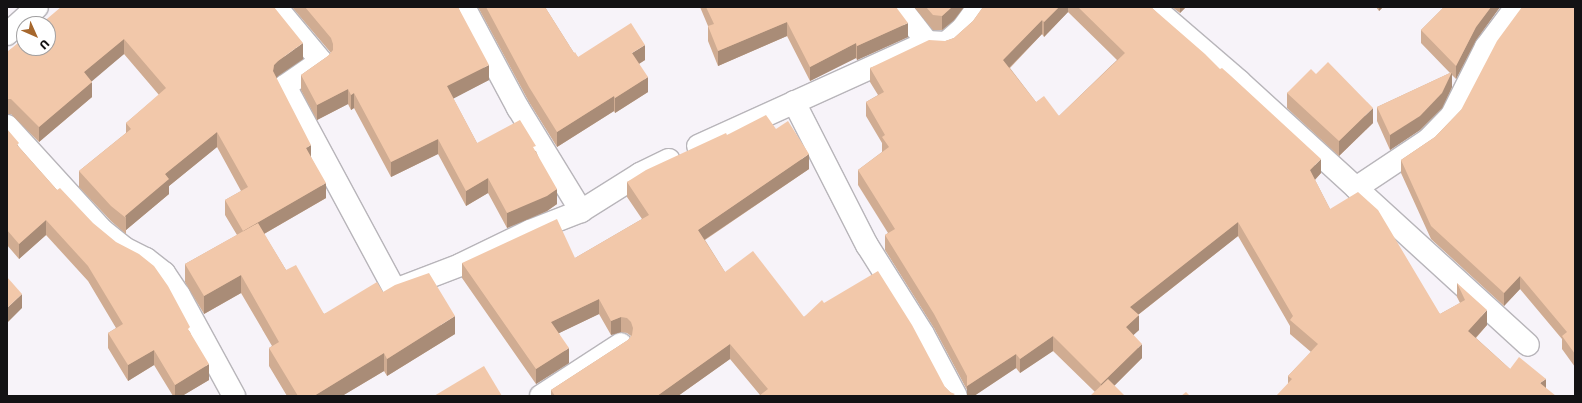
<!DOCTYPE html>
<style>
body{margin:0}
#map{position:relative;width:1582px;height:403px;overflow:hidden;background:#f7f3f9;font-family:"DejaVu Sans",sans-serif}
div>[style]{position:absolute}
.roads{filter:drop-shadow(1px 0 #b8b5ba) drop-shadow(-1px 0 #b8b5ba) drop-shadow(0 1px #b8b5ba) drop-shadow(0 -1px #b8b5ba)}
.minor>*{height:22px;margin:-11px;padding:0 11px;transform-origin:11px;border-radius:11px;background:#fff}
.tertiary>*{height:22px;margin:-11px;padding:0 11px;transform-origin:11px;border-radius:11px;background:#fff}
.wall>*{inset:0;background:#d0ac92}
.shaded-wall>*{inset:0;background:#a98c77}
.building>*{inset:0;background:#f2c8aa}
span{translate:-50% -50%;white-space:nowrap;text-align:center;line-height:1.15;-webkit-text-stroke:3px #fff;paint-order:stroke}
.frame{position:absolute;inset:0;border:8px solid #131214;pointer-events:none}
.north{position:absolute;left:16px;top:16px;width:40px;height:40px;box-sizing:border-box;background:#fff;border:1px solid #a1a0a1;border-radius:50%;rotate:135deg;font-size:11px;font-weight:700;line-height:16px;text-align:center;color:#131214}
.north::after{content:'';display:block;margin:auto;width:14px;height:18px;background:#a6672d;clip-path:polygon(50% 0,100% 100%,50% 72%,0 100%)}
</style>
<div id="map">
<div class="roads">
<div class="minor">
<i style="left:276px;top:7px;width:70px;rotate:50.2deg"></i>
<i style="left:321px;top:61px;width:44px;rotate:145.2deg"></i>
<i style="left:285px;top:86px;width:232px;rotate:61.7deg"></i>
<i style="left:395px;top:290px;width:70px;rotate:-21deg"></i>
<i style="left:460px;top:265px;width:78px;rotate:-25.9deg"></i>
<i style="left:530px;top:231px;width:55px;rotate:-21.4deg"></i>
<i style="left:581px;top:211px;width:70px;rotate:-32.1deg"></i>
<i style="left:640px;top:174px;width:32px;rotate:-26deg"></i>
<i style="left:464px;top:7px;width:115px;rotate:61.9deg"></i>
<i style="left:518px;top:108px;width:121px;rotate:58.5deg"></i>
<i style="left:900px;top:7px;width:44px;rotate:52.4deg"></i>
<i style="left:1153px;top:7px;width:113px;rotate:40.7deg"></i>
<i style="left:1239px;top:81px;width:391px;rotate:42.4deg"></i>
<i style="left:794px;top:102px;width:161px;rotate:63deg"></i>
<i style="left:867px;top:245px;width:105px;rotate:57.8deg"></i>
<i style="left:923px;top:334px;width:70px;rotate:62deg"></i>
<i style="left:7px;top:126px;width:141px;rotate:47.6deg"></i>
<i style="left:102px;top:230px;width:28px;rotate:39deg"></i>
<i style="left:124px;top:248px;width:25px;rotate:27deg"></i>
<i style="left:146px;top:259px;width:23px;rotate:38deg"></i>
<i style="left:164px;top:273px;width:27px;rotate:56deg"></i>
<i style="left:179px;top:295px;width:115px;rotate:61.4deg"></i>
<i style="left:698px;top:146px;width:252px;rotate:-24.4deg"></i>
<i style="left:927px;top:42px;width:19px;rotate:3deg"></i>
<i style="left:946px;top:43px;width:23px;rotate:-41deg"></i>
<i style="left:963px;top:28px;width:26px;rotate:-54deg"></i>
<i style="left:1356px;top:188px;width:87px;rotate:-33.7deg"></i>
<i style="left:1428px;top:140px;width:35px;rotate:-46deg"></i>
<i style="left:1452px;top:115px;width:76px;rotate:-63.4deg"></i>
<i style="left:1486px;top:47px;width:50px;rotate:-53.1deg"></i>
<i style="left:541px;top:396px;width:95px;rotate:-33deg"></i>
</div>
<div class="tertiary">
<i style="left:7px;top:34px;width:40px;rotate:-42deg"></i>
</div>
</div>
<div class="wall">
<i style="clip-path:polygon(292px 7px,458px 7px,489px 80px,453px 98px,477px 143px,536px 151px,557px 204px,547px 211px,507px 228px,488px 193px,466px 206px,438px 154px,391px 177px,354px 108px,351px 110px,348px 104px,317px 120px,301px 90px,301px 75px,328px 56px,331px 53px)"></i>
<i style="clip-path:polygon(478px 7px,545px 7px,574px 53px,578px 57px,645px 60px,639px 64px,648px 92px,615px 113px,614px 111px,557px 147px,529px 102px)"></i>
<i style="clip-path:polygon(700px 7px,896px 7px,908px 37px,857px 60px,856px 58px,810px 81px,787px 36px,718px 66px,708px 41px,708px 26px)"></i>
<i style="clip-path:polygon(914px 7px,964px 7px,954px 20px,942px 30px,933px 30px)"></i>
<i style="clip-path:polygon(evenodd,983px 7px,1151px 7px,1321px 173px,1315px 180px,1330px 209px,1440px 314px,1460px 303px,1457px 297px,1457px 283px,1487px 325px,1476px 338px,1510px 369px,1546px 379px,1288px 383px,1288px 376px,1311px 352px,1290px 334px,1290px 326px,1238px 236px,1138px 315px,1139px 330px,1133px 335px,1142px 358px,1115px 385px,1095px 392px,1053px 351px,1020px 373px,1016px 368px,974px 396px,967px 396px,967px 390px,934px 328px,885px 250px,885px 235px,888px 233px,858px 185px,858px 170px,882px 152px,882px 143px,866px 116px,866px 102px,878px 95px,870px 82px,870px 68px,954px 38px,973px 21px,983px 7px,1068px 12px,1117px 60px,1059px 116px,1036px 102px,1010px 68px,1042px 34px,1044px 37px,1068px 12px)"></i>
<i style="clip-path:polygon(1172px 7px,1186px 7px,1180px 13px)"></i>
<i style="clip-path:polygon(1376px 7px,1383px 7px,1379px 11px)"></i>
<i style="clip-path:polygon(1444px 7px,1500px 7px,1476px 40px,1456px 79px,1452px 75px,1452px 87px,1442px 108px,1420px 130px,1390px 150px,1377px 121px,1377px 107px,1450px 73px,1421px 43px,1421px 30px)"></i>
<i style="clip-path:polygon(1575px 7px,1575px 367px,1562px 349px,1562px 339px,1520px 289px,1504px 306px,1431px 239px,1401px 173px,1401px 160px,1435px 137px,1461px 110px)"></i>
<i style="clip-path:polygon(48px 24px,303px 59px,278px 76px,276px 78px,311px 157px,326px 198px,264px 234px,286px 270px,324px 314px,383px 292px,455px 334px,387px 376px,384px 371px,342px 396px,287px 396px,269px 366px,269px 348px,272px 346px,241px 293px,204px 314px,185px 282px,185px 264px,237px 235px,225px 215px,225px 200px,241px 191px,217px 147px,169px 186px,169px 194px,126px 230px,126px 234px,111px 221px,79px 187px,79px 171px,126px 133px,126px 123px,159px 95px,124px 54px,91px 81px,92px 97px,39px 142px,11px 114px,7px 114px,7px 52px)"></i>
<i style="clip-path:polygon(1316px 74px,1373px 123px,1339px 156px,1287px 108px,1287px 93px)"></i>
<i style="clip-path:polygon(7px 129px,19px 147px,57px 190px,190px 332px,209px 380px,182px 396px,173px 396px,154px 365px,128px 381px,108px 348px,108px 333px,116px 328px,88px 281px,46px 235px,19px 259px,7px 245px)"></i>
<i style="clip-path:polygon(776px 129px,809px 169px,705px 240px,725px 272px,804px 317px,824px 303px,945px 387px,950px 392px,955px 396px,759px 396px,760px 395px,730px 359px,678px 396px,551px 396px,551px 390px,628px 340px,631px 336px,627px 333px,621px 332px,611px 335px,599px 314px,559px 333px,569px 363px,536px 384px,462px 278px,462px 263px,575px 258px,642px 219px,627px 197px,627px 182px,727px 135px)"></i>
</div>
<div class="shaded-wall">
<i style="clip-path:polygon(952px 7px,964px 7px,954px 20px,942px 30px,942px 16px)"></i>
<i style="clip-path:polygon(1059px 7px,1068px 7px,1068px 12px,1044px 37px,1044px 22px)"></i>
<i style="clip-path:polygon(1180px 7px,1186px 7px,1180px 13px)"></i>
<i style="clip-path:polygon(1379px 7px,1383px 7px,1379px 11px)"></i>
<i style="clip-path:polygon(1491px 7px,1500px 7px,1476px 40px,1456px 79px,1456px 66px,1476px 27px)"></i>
<i style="clip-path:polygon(1042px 20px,1042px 34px,1003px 74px,1003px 60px)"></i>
<i style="clip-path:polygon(787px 22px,787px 36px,718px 66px,718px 51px)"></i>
<i style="clip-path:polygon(908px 23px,908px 37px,857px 60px,857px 46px)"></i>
<i style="clip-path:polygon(124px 39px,124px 54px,84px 88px,84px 72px)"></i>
<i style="clip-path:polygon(303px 43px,303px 59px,278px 76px,274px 81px,273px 71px,274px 65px,278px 61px)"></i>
<i style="clip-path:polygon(856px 43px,856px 58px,810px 81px,810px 67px)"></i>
<i style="clip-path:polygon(645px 45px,645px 60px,632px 68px,632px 53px)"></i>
<i style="clip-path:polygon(489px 65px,489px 80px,447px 102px,447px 86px)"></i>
<i style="clip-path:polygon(1452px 72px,1452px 87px,1442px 108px,1420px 130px,1390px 150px,1390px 135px)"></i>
<i style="clip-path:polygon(648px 77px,648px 92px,615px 113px,615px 98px)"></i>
<i style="clip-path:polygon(92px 82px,92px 97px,39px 142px,39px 127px)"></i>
<i style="clip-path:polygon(348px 89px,348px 104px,317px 120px,317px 105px)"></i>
<i style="clip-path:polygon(354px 93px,354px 108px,351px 110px,351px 95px)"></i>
<i style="clip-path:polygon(614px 96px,614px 111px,557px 147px,557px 132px)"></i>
<i style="clip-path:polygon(1373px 108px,1373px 123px,1339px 156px,1339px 141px)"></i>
<i style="clip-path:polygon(217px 132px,217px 147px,169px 186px,169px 194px,126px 230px,126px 218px,125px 216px,165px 174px)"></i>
<i style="clip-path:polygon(438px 139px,438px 154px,391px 177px,391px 162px)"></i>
<i style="clip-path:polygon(311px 145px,311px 160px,306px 148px)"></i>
<i style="clip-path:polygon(809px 154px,809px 169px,698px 244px,698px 230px)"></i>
<i style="clip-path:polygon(1321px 159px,1321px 173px,1310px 185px,1310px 170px)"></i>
<i style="clip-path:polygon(488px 178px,488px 193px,466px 206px,466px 191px)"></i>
<i style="clip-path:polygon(326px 183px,326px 198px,243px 246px,243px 231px)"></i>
<i style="clip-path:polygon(557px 189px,557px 204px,547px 211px,507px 228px,507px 213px)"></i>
<i style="clip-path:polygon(46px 220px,46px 235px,19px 259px,19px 244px)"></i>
<i style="clip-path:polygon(1238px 222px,1238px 236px,1130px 321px,1130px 307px)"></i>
<i style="clip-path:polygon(241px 275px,241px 293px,204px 314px,204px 296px)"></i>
<i style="clip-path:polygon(1520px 276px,1520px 289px,1504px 306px,1504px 293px)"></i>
<i style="clip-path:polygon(22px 294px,22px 308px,7px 323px,7px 308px)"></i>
<i style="clip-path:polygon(599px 299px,599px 314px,551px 337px,551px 322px)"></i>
<i style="clip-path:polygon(1487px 310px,1487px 325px,1468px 346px,1468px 331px)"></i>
<i style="clip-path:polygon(1139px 315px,1139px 330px,1126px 342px,1126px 327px)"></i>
<i style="clip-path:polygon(455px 316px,455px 334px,387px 376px,387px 359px)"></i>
<i style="clip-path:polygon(621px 317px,621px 332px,611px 335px,611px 321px)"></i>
<i style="clip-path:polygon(1053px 336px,1053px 351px,1020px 373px,1020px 359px)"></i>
<i style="clip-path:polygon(730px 344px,730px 359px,678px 396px,657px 396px)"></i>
<i style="clip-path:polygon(1142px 344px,1142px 358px,1104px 396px,1101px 396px,1101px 384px)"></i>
<i style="clip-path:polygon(569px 348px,569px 363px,536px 384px,536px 369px)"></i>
<i style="clip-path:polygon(154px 350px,154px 365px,128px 381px,128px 365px)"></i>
<i style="clip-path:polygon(384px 353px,384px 371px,342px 396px,314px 396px)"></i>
<i style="clip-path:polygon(1016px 354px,1016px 368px,974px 396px,967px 396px,967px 386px)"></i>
<i style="clip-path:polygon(209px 364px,209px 380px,182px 396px,175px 396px,175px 385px)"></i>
<i style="clip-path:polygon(1546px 379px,1546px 393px,1540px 383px)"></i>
</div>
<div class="building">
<i style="clip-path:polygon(61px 7px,274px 7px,303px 43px,278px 61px,274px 65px,273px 71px,311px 145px,306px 148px,326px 183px,243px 231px,225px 200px,248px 187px,217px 132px,165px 174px,169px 179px,125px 216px,126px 218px,111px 206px,79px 171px,131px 129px,126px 123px,166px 88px,124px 39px,84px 72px,92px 82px,39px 127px,11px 99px,7px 99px,7px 52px,24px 38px,24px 48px,48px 48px,48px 24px,41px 24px)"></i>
<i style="clip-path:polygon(305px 7px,458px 7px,489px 65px,447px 86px,477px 143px,520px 120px,536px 146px,533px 147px,557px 189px,547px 196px,507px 213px,488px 178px,466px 191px,438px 139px,391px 162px,354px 93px,351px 95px,348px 89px,317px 105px,301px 75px,328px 56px,333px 50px,333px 44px,331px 38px)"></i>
<i style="clip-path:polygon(486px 7px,545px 7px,574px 53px,575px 52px,578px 57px,631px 23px,645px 45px,632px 53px,648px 77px,615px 98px,614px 96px,557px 132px,529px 87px)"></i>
<i style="clip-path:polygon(706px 7px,896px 7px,908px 23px,857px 46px,856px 43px,810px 67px,787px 22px,718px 51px,708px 26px,714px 24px)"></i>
<i style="clip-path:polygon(926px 7px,952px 7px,942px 16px,933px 15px)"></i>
<i style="clip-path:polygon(983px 7px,1059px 7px,1044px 22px,1042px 20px,1003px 60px,1036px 102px,1044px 96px,1059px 116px,1125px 53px,1078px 7px,1151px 7px,1205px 54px,1220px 69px,1222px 68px,1231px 76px,1321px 159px,1310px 170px,1330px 209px,1358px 192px,1378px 210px,1440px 314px,1465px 300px,1457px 283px,1487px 310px,1468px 331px,1510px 369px,1519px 357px,1546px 379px,1540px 383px,1556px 396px,1276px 396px,1292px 379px,1288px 376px,1318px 344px,1290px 320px,1293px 316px,1238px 222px,1130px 307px,1139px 315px,1126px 327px,1142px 344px,1101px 384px,1053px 336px,1020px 359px,1016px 354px,967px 386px,967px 376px,934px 314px,885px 235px,895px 229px,858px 170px,889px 147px,882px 137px,885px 135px,866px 102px,884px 92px,870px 68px,929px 40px,945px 41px,954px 38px,973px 21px)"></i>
<i style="clip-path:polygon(1444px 7px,1491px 7px,1476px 27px,1456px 66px,1421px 30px)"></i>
<i style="clip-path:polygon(1522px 7px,1575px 7px,1575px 354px,1562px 336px,1567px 332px,1520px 276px,1504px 293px,1431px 226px,1401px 160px,1435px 137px,1461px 110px,1497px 41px)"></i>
<i style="clip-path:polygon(1328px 62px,1373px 108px,1339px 141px,1287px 93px,1311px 69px,1316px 74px)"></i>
<i style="clip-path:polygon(1452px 72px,1442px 93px,1420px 116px,1390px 135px,1377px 107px)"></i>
<i style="clip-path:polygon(766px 115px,776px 129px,788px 121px,809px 154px,698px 230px,725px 272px,753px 251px,804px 317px,822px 300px,824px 303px,878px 271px,912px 325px,945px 387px,950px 392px,955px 394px,952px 396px,821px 396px,820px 395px,818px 396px,759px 396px,768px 389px,730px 344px,657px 396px,555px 396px,551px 390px,628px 340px,632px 335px,633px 328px,631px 322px,627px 318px,621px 317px,611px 321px,599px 299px,551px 322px,569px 348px,536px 369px,462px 263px,557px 219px,575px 258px,649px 215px,627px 182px,646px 170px,726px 133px,727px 135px)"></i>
<i style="clip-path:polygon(7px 129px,19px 143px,17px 145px,57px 190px,60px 188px,93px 223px,116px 242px,139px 254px,154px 266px,168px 286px,190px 327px,188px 329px,209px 364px,175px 385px,154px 350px,128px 365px,108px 333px,123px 324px,88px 266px,46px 220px,19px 244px,7px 230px)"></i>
<i style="clip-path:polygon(258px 223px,286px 270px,296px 265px,324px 314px,377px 282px,383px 292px,395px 285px,429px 273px,455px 316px,387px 359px,384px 353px,314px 396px,298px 396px,269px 348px,279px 342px,241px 275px,204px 296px,185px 264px)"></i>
<i style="clip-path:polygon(7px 277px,22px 294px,7px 308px)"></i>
<i style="clip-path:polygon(484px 366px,502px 396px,434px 396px)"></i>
<i style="clip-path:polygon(1108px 379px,1125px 396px,1090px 396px)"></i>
<i style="clip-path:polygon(1186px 392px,1190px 396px,1181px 396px)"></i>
</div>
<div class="frame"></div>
<div class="north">U</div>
</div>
